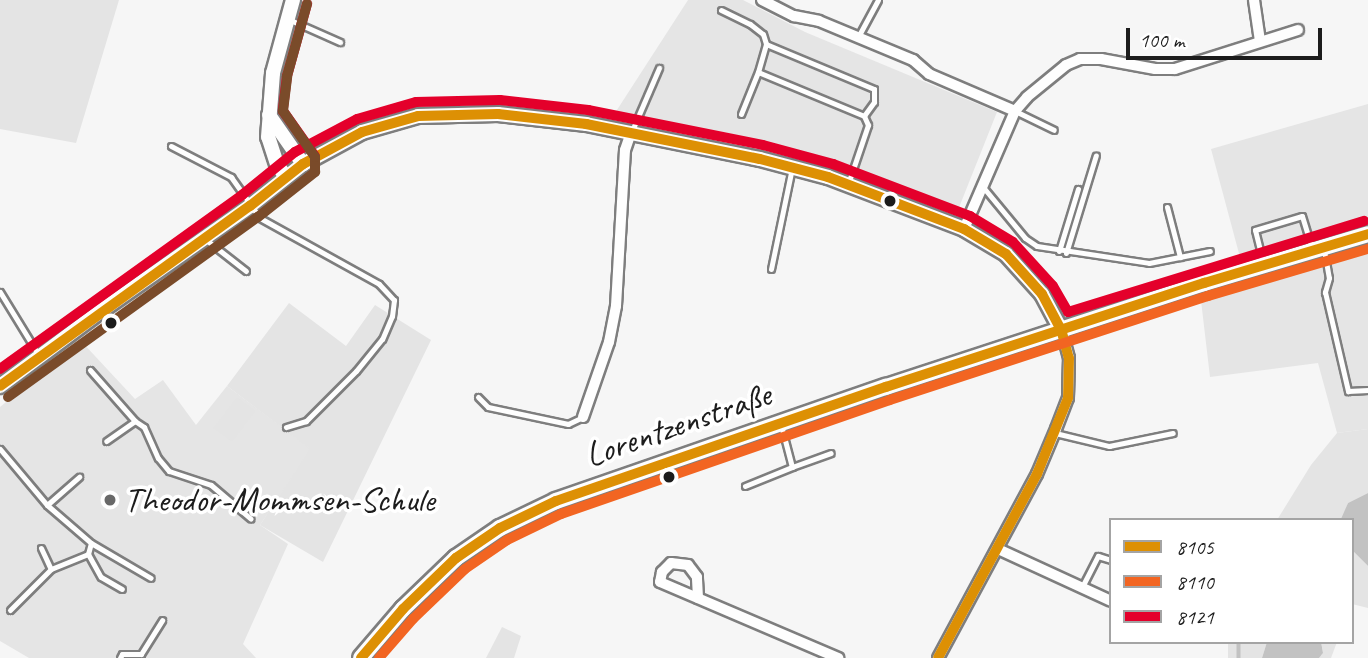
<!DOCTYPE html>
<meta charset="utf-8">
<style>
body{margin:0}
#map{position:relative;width:1368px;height:658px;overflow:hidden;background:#f6f6f6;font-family:Caveat,sans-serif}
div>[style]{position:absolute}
.built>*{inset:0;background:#e5e5e5}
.green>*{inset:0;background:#e4e4e4}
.water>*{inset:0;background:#c2c2c2}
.stream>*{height:3.5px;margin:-1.75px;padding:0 1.75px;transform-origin:1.75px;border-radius:1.75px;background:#c2c2c2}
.roads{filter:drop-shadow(2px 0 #7e7e7e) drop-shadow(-2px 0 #7e7e7e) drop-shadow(0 2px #7e7e7e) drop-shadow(0 -2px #7e7e7e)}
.lane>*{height:5px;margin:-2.5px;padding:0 2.5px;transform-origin:2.5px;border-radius:2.5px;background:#fefefe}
.street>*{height:10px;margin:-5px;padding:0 5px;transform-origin:5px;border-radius:5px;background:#fefefe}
.secondary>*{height:14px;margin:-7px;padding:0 7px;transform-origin:7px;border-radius:7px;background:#fefefe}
.primary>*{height:16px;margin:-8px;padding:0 8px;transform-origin:8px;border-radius:8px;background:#fefefe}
.bus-1>*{height:10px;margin:-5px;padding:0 5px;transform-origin:5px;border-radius:5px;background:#dd9004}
.bus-2>*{height:10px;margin:-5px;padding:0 5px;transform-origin:5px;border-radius:5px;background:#f26522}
.bus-3>*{height:10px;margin:-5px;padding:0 5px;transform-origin:5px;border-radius:5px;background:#e4002b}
.bus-4>*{height:10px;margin:-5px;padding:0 5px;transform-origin:5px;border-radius:5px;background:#7a4b2a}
.dots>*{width:19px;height:19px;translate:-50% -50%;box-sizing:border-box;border:4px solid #fff;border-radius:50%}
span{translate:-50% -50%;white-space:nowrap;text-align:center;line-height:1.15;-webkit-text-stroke:7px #fff;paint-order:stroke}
.street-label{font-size:35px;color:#1c1c1c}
.poi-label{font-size:35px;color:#1c1c1c}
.left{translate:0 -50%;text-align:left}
.legend{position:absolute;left:1109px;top:518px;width:245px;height:126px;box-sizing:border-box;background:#fff;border:2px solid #a4a4a4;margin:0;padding:9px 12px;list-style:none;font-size:21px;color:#1c1c1c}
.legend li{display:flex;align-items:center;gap:14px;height:35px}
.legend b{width:35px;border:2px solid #a4a4a4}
.scale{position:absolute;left:1126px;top:28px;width:196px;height:32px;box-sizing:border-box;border:4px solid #1c1c1c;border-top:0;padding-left:9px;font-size:21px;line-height:24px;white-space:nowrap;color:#1c1c1c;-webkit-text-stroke:5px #fff;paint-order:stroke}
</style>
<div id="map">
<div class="built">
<i style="clip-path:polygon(688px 0,743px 0,805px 32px,997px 112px,958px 210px,837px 163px,728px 133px,615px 113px)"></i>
<i style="clip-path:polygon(1368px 104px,1368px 429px,1337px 433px,1318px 363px,1210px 377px,1198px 275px,1241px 261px,1211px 149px)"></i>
<i style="clip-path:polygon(81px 341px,135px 399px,163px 380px,196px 425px,227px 386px,311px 449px,260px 525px,288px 544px,243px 644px,256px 658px,29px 658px,0 641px,0 407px)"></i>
</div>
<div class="green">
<i style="clip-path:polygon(0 0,119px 0,76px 143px,0 129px)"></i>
<i style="clip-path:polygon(289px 303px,346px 346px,375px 305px,431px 340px,323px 562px,260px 525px,310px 449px,227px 386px)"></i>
<i style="clip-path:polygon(237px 397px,256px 411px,232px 442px,213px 428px)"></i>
<i style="clip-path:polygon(1368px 429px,1368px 493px,1348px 503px,1342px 520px,1277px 520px,1311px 465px,1337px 433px)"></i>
<i style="clip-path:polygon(1352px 550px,1368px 566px,1368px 608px,1352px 604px)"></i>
<i style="clip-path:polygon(502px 627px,521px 636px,514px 658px,486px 658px)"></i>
<i style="clip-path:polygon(1228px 642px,1267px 642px,1262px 658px,1228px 658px)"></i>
<i style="clip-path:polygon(1321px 642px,1337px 642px,1331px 658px,1319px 658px,1323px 653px)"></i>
</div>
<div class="water">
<i style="clip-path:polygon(1368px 493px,1368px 566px,1352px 550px,1352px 520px,1341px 519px,1348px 503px)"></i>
<i style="clip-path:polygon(1267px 642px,1321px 642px,1323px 653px,1319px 658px,1262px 658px)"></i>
</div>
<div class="stream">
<i style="left:1239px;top:642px;width:16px;rotate:90deg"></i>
</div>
<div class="roads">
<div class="lane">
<i style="left:721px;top:10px;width:32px;rotate:26deg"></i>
<i style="left:750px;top:24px;width:16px;rotate:38deg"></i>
<i style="left:763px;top:34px;width:10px;rotate:73deg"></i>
<i style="left:288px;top:19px;width:57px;rotate:23.9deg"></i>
<i style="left:858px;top:37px;width:42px;rotate:-61.6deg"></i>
<i style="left:758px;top:72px;width:29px;rotate:-74deg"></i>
<i style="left:766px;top:44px;width:117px;rotate:22.6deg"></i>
<i style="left:874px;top:89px;width:13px;rotate:90deg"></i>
<i style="left:874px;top:102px;width:17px;rotate:126deg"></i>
<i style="left:1015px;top:111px;width:43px;rotate:26deg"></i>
<i style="left:741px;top:114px;width:45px;rotate:-68deg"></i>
<i style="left:758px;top:72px;width:115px;rotate:22.5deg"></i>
<i style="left:864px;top:116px;width:10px;rotate:66deg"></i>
<i style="left:868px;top:125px;width:62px;rotate:108.7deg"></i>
<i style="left:631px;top:133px;width:71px;rotate:-66.7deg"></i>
<i style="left:171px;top:146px;width:68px;rotate:27.3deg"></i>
<i style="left:231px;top:177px;width:50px;rotate:54.7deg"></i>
<i style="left:260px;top:218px;width:136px;rotate:29deg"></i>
<i style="left:379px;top:284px;width:22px;rotate:47deg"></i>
<i style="left:394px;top:300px;width:16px;rotate:97deg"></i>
<i style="left:392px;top:316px;width:25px;rotate:113deg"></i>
<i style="left:382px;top:339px;width:41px;rotate:129.1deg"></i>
<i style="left:356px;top:371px;width:71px;rotate:135deg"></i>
<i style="left:306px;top:421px;width:21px;rotate:163deg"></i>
<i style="left:983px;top:187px;width:66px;rotate:50.5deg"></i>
<i style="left:1025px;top:238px;width:14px;rotate:34deg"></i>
<i style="left:1037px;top:246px;width:113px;rotate:8.6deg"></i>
<i style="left:1149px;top:263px;width:62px;rotate:-11.1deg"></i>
<i style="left:1167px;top:207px;width:52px;rotate:75.4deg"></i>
<i style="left:205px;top:239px;width:52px;rotate:38deg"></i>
<i style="left:1324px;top:250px;width:28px;rotate:80deg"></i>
<i style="left:1329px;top:278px;width:15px;rotate:106deg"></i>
<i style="left:1325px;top:292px;width:102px;rotate:76.9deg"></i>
<i style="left:1348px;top:391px;width:20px;rotate:-3deg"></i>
<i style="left:1059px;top:251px;width:65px;rotate:-73deg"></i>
<i style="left:1066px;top:253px;width:102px;rotate:-73deg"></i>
<i style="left:1263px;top:262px;width:33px;rotate:-104deg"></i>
<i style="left:1255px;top:230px;width:49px;rotate:-16.6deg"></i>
<i style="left:1302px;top:216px;width:34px;rotate:73deg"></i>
<i style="left:771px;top:269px;width:103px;rotate:-78.3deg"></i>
<i style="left:0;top:292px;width:73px;rotate:58.5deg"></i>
<i style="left:90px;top:370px;width:68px;rotate:48.6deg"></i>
<i style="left:135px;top:421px;width:35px;rotate:145deg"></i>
<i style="left:478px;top:397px;width:14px;rotate:45deg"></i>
<i style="left:488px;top:407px;width:82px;rotate:12deg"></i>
<i style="left:568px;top:424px;width:17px;rotate:-25deg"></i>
<i style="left:135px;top:421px;width:11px;rotate:34deg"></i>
<i style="left:144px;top:427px;width:34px;rotate:66deg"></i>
<i style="left:158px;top:458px;width:17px;rotate:50deg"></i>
<i style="left:169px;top:471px;width:44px;rotate:18.4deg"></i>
<i style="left:211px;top:485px;width:52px;rotate:40.4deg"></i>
<i style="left:1055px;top:433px;width:56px;rotate:13.5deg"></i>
<i style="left:1109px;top:446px;width:65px;rotate:-11.5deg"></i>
<i style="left:0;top:449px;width:73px;rotate:50deg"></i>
<i style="left:47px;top:505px;width:58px;rotate:40.8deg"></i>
<i style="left:91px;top:543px;width:69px;rotate:30.3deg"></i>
<i style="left:792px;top:467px;width:41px;rotate:-19.7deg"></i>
<i style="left:745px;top:486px;width:51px;rotate:-22deg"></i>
<i style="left:792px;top:467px;width:43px;rotate:-104.7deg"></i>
<i style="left:47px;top:505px;width:43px;rotate:-41.2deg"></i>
<i style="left:41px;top:548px;width:23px;rotate:65deg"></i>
<i style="left:88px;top:554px;width:26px;rotate:61deg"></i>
<i style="left:101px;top:577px;width:24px;rotate:30deg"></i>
<i style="left:1082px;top:587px;width:35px;rotate:-63deg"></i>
<i style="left:1098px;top:556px;width:14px;rotate:17deg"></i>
<i style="left:10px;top:610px;width:58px;rotate:-45deg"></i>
<i style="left:51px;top:569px;width:40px;rotate:-22deg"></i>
<i style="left:88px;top:554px;width:11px;rotate:-75deg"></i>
<i style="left:120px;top:658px;width:4px;rotate:-63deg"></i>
<i style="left:122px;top:654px;width:19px"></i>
<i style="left:141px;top:654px;width:40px;rotate:-58deg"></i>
</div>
<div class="street">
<i style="left:762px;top:0;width:36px;rotate:27deg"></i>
<i style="left:794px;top:16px;width:25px;rotate:11deg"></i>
<i style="left:819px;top:21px;width:102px;rotate:22.5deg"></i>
<i style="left:913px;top:60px;width:21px;rotate:41deg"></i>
<i style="left:929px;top:74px;width:94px;rotate:23.3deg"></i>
<i style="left:1254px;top:0;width:41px;rotate:81.7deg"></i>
<i style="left:964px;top:229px;width:129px;rotate:-66.6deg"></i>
<i style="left:1015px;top:111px;width:18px;rotate:-49deg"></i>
<i style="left:1027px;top:97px;width:50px;rotate:-39.4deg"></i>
<i style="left:1066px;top:65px;width:15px;rotate:-23deg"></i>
<i style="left:1080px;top:59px;width:21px"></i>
<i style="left:1101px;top:59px;width:55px;rotate:10.5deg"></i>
<i style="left:1155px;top:69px;width:20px"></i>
<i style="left:1175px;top:69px;width:129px;rotate:-17.6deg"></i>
<i style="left:583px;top:417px;width:79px;rotate:-70.9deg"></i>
<i style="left:609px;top:342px;width:37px;rotate:-79deg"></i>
<i style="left:616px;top:306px;width:156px;rotate:-86.7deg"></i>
<i style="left:625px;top:150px;width:18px;rotate:-71deg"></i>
<i style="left:998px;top:549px;width:124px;rotate:24.7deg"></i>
<i style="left:698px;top:598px;width:21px;rotate:-93deg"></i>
<i style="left:697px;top:577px;width:15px;rotate:-127deg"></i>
<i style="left:688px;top:565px;width:17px;rotate:-173deg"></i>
<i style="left:671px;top:563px;width:13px;rotate:135deg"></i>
<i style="left:662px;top:572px;width:10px;rotate:101deg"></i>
<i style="left:660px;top:582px;width:194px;rotate:23.1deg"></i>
<i style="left:938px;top:658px;width:209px;rotate:-61.7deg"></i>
<i style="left:1037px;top:474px;width:49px;rotate:-67.1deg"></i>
<i style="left:1056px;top:429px;width:33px;rotate:-69deg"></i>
<i style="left:1068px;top:398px;width:40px;rotate:-88.6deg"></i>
<i style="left:1069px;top:358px;width:30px;rotate:-105deg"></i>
</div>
<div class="secondary">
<i style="left:269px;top:115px;width:60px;rotate:55.2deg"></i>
<i style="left:285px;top:176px;width:14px;rotate:-124deg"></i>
<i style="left:277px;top:164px;width:28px;rotate:-108deg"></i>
<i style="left:268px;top:137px;width:64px;rotate:-85.5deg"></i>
<i style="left:273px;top:73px;width:76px;rotate:-74.7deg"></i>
<i style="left:0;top:386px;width:127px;rotate:-36.7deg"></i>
<i style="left:102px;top:310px;width:181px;rotate:-35.1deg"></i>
<i style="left:250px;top:206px;width:68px;rotate:-38.4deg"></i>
<i style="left:303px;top:164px;width:67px;rotate:-28.5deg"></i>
<i style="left:362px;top:132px;width:58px;rotate:-15.9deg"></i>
<i style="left:418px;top:116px;width:80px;rotate:-1.4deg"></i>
<i style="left:498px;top:114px;width:89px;rotate:6.5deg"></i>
<i style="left:586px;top:124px;width:177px;rotate:11.4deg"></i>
<i style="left:760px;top:159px;width:70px;rotate:14.8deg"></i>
<i style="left:828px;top:177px;width:146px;rotate:20.9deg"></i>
<i style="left:964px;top:229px;width:49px;rotate:30.8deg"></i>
<i style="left:1006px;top:254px;width:54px;rotate:48deg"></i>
<i style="left:1042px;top:294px;width:40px;rotate:62deg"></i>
</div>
<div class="primary">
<i style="left:361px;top:658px;width:65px;rotate:-49.4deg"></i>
<i style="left:403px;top:609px;width:74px;rotate:-43.9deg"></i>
<i style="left:456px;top:558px;width:53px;rotate:-34.3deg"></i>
<i style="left:500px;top:528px;width:62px;rotate:-25.7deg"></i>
<i style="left:556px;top:501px;width:349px;rotate:-19.1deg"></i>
<i style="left:886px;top:387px;width:335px;rotate:-18.1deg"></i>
<i style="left:1204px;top:283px;width:171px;rotate:-16.6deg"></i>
</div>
</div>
<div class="bus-1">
<i style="left:0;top:386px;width:308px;rotate:-35.8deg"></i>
<i style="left:250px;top:206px;width:68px;rotate:-38.4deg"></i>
<i style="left:303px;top:164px;width:67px;rotate:-28.5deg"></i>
<i style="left:362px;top:132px;width:58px;rotate:-15.9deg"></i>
<i style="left:418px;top:116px;width:80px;rotate:-1.4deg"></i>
<i style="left:498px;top:114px;width:89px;rotate:6.5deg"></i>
<i style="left:586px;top:124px;width:177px;rotate:11.4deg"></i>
<i style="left:760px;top:159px;width:70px;rotate:14.8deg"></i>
<i style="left:828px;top:177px;width:146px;rotate:20.9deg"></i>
<i style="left:964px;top:229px;width:49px;rotate:30.8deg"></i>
<i style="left:1006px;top:254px;width:54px;rotate:48deg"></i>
<i style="left:1042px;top:294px;width:40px;rotate:62deg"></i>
<i style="left:1061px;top:329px;width:30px;rotate:75deg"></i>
<i style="left:1069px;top:358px;width:40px;rotate:91.4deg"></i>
<i style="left:1068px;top:398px;width:82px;rotate:112.2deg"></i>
<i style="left:1037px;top:474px;width:209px;rotate:118.3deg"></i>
<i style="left:361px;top:658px;width:65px;rotate:-49.4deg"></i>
<i style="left:403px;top:609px;width:74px;rotate:-43.9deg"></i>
<i style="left:456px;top:558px;width:53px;rotate:-34.3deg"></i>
<i style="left:500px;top:528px;width:62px;rotate:-25.7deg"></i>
<i style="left:556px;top:501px;width:349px;rotate:-19.1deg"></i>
<i style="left:886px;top:387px;width:335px;rotate:-18.1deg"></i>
<i style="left:1204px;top:283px;width:171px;rotate:-16.6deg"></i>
</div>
<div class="bus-2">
<i style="left:379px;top:658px;width:52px;rotate:-48.9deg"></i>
<i style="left:413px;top:619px;width:72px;rotate:-43.9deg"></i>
<i style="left:465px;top:569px;width:51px;rotate:-34.6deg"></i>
<i style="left:507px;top:540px;width:60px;rotate:-25.7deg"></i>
<i style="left:561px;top:514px;width:348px;rotate:-19.1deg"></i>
<i style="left:890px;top:400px;width:335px;rotate:-18.1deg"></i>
<i style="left:1208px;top:296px;width:167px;rotate:-16.4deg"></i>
</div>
<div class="bus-3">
<i style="left:307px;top:4px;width:75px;rotate:105.5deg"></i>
<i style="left:287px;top:76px;width:35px;rotate:97deg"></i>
<i style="left:283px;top:111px;width:55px;rotate:54.6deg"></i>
<i style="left:0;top:369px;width:298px;rotate:-35.7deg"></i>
<i style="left:242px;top:195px;width:68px;rotate:-39.1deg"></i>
<i style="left:295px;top:152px;width:70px;rotate:-28deg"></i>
<i style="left:357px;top:119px;width:61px;rotate:-16.1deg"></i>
<i style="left:416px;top:102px;width:84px;rotate:-1.4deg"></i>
<i style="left:500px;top:100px;width:89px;rotate:6.5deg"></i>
<i style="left:588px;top:110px;width:178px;rotate:11.3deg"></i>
<i style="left:763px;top:145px;width:73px;rotate:15.2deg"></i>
<i style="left:833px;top:164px;width:147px;rotate:20.8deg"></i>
<i style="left:970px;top:216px;width:50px;rotate:31.2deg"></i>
<i style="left:1013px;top:242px;width:59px;rotate:47.7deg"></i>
<i style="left:1053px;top:286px;width:30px;rotate:60deg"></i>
<i style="left:1068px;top:312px;width:310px;rotate:-17.1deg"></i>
</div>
<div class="bus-4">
<i style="left:8px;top:397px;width:308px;rotate:-35.8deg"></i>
<i style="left:258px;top:217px;width:73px;rotate:-38.3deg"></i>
<i style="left:315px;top:172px;width:15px;rotate:-90deg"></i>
<i style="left:315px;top:157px;width:56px;rotate:-124.8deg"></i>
<i style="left:283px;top:111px;width:35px;rotate:-83deg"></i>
<i style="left:287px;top:76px;width:75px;rotate:-74.5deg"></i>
</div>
<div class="dots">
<i style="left:890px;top:201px;background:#1c1c1c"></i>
<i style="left:111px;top:323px;background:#1c1c1c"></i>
<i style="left:669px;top:477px;background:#1c1c1c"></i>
<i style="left:110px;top:500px;background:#686868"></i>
</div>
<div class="street-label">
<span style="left:678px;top:425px;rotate:-19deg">Lorentzenstraße</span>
</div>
<div class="poi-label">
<span class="left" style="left:124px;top:500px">Theodor-Mommsen-Schule</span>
</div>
<ul class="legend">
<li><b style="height:9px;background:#dd9004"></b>8105</li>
<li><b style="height:9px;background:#f26522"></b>8110</li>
<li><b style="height:9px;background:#e4002b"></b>8121</li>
</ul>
<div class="scale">100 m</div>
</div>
